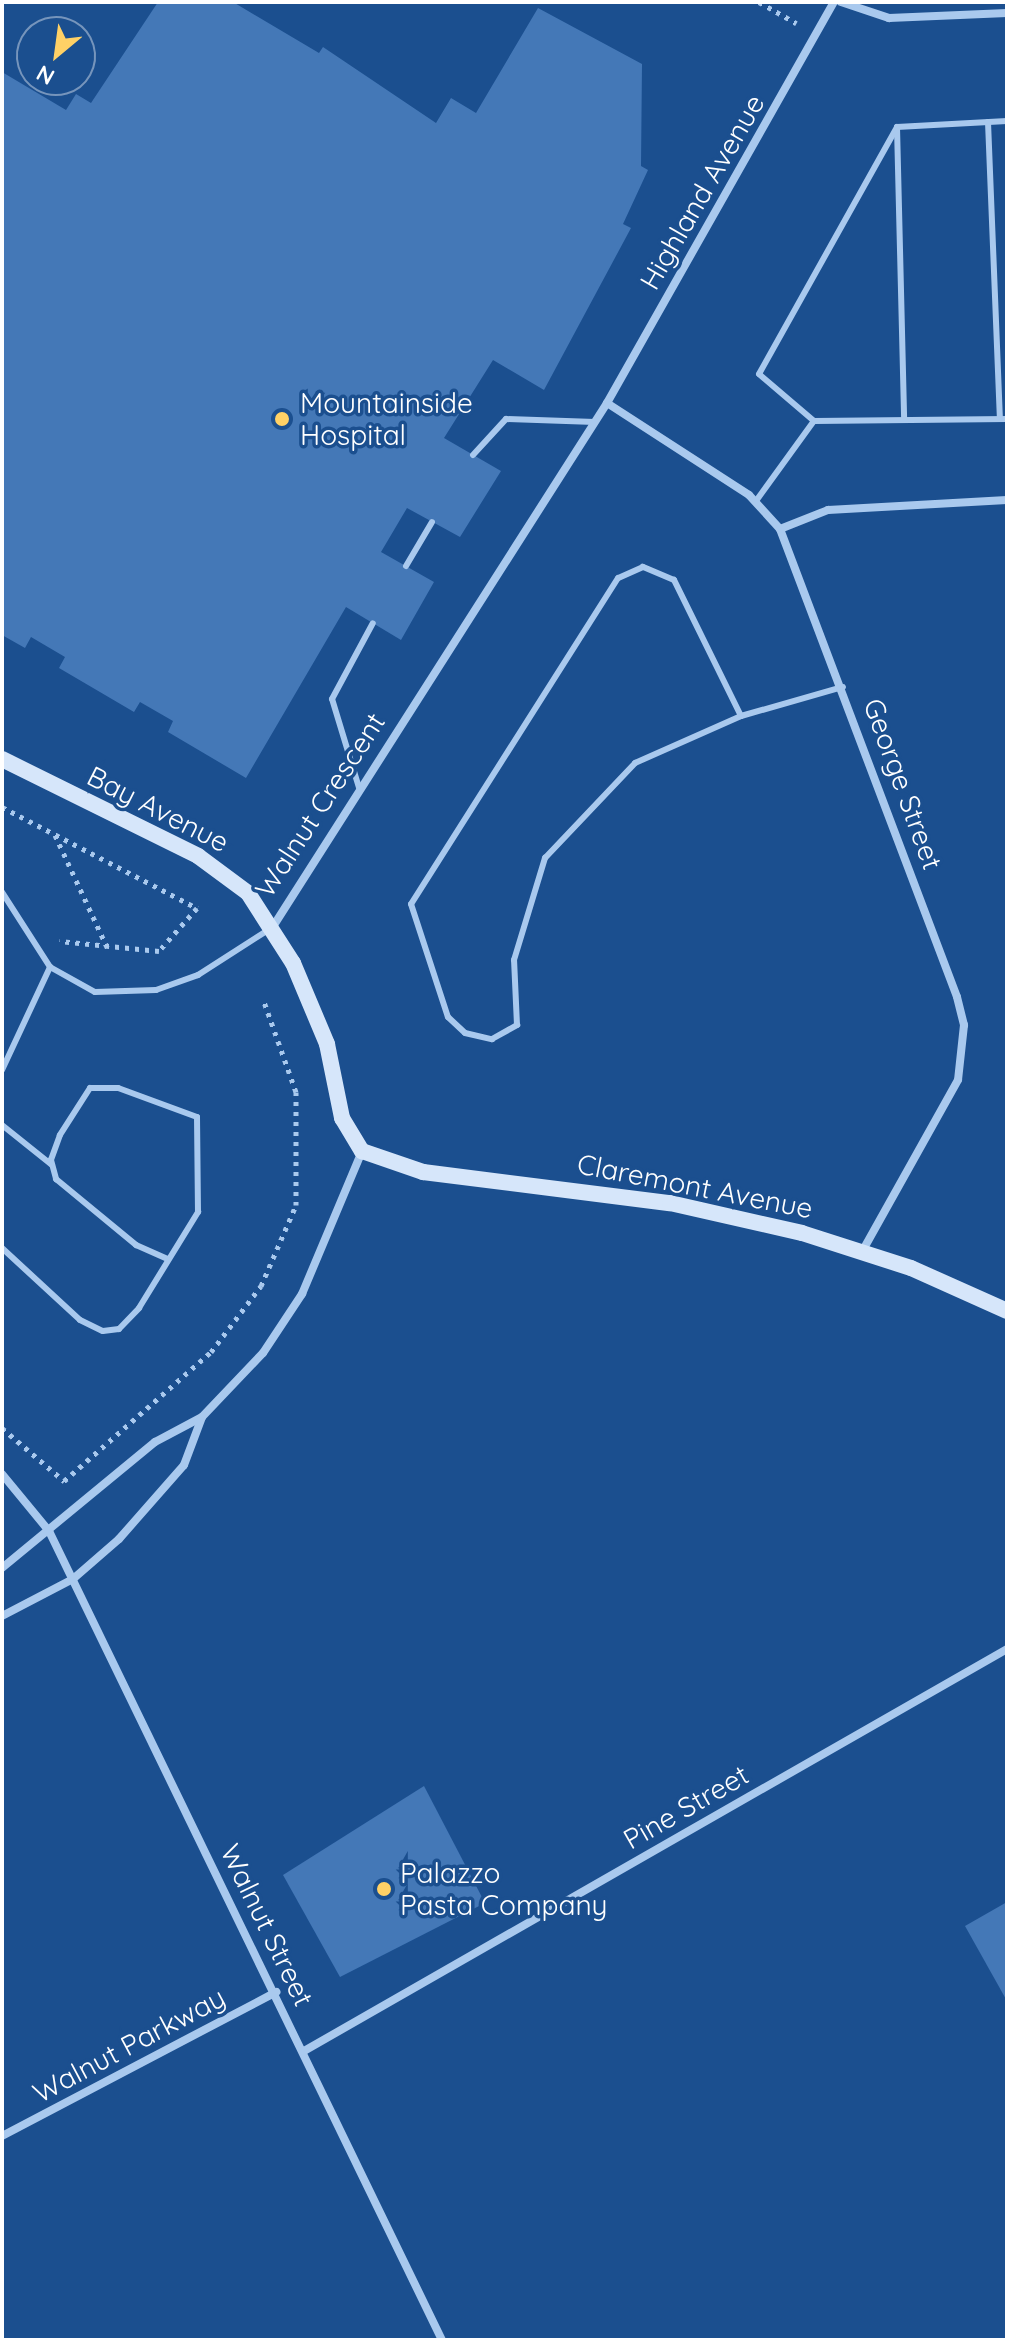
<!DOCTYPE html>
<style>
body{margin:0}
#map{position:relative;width:1009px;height:2342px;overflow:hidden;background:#1b4f8f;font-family:Quicksand,sans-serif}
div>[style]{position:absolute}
.building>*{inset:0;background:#4478b7}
.path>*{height:5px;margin-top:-2.5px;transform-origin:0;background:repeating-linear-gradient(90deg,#a9c9ee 0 4px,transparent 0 10px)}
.lane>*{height:6px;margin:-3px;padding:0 3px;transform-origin:3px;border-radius:3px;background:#a9c9ee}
.street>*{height:8px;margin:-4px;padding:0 4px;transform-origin:4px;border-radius:4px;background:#a9c9ee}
.secondary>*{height:16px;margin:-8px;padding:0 8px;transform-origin:8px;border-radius:8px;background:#d6e6fa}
.dots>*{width:22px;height:22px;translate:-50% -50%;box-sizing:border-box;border:4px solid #1b4f8f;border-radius:50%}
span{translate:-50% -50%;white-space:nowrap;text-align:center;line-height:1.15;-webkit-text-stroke:7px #1b4f8f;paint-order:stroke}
.street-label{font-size:28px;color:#fff}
.poi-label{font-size:28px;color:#fff}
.left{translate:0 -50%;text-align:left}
.frame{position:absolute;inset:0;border:4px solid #fff;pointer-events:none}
.north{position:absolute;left:16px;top:16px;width:80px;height:80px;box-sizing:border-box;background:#1b4f8f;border:2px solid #7695bc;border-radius:50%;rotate:209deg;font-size:22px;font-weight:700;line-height:32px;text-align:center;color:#fff}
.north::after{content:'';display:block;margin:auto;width:28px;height:36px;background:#ffd166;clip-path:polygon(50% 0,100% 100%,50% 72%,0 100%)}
</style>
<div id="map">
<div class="building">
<i style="clip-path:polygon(158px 2px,233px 2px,319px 53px,323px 47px,436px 123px,451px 98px,476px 113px,538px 8px,642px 64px,641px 166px,648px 170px,623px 224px,631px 228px,544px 390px,493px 360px,444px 438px,501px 471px,460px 537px,407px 508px,381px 552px,434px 582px,401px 640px,346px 607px,246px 778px,168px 732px,173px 721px,140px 702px,134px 712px,59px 668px,65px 657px,31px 637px,25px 648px,2px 635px,2px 72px,66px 110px,76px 94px,91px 103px)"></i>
<i style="clip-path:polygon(424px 1786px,485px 1903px,340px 1977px,283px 1875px)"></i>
<i style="clip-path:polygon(1007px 1902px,1007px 2001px,965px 1926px)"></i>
</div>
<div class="path">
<i style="left:759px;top:2px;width:43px;rotate:29.6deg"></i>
<i style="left:2px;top:807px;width:220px;rotate:27.4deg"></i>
<i style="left:197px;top:908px;width:57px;rotate:131.5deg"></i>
<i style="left:159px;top:951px;width:100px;rotate:-174.3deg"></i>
<i style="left:55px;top:835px;width:126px;rotate:65.1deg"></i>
<i style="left:2px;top:1428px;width:82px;rotate:40.5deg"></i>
<i style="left:64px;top:1481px;width:196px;rotate:-41.3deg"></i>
<i style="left:211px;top:1352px;width:83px;rotate:-52.9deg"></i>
<i style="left:261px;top:1286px;width:88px;rotate:-66.6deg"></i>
<i style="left:296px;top:1205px;width:113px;rotate:-90deg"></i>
<i style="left:296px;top:1092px;width:99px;rotate:-109.5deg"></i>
</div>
<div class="lane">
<i style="left:988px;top:122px;width:297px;rotate:87.7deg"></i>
<i style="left:897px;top:127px;width:110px;rotate:-3.1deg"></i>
<i style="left:814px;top:421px;width:72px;rotate:-139.5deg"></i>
<i style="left:759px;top:374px;width:283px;rotate:-60.8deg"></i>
<i style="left:897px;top:127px;width:292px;rotate:88.6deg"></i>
<i style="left:473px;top:455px;width:49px;rotate:-47.5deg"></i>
<i style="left:506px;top:419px;width:89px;rotate:1.9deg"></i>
<i style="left:756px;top:501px;width:99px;rotate:-54.1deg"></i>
<i style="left:814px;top:421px;width:193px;rotate:-0.6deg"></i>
<i style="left:406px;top:566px;width:51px;rotate:-59.4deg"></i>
<i style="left:741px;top:716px;width:152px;rotate:-116.2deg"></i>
<i style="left:674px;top:580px;width:34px;rotate:-157deg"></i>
<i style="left:643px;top:567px;width:27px;rotate:156deg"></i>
<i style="left:618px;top:578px;width:386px;rotate:122.4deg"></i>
<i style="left:411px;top:904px;width:119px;rotate:71.9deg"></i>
<i style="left:448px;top:1017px;width:23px;rotate:43deg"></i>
<i style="left:465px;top:1033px;width:28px;rotate:13deg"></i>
<i style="left:492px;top:1039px;width:29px;rotate:-29deg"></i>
<i style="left:517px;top:1025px;width:65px;rotate:-92.6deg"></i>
<i style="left:514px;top:960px;width:107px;rotate:-73.1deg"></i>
<i style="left:545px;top:858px;width:131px;rotate:-46.5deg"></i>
<i style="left:635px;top:763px;width:116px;rotate:-23.9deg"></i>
<i style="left:741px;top:716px;width:106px;rotate:-15.9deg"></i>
<i style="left:360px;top:791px;width:96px;rotate:-106.9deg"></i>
<i style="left:332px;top:699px;width:86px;rotate:-61.7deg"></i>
<i style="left:2px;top:892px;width:89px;rotate:57.4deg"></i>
<i style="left:50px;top:967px;width:51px;rotate:29.1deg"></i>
<i style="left:95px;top:992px;width:61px;rotate:-1.9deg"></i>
<i style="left:156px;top:990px;width:45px;rotate:-19.7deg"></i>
<i style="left:198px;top:975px;width:83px;rotate:-32.7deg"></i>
<i style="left:2px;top:1070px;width:114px;rotate:-65deg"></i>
<i style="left:2px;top:1125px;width:64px;rotate:38.7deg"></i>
<i style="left:2px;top:1248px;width:106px;rotate:42.7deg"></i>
<i style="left:80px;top:1320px;width:25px;rotate:26deg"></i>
<i style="left:103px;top:1331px;width:16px;rotate:-7deg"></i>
<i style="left:119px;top:1329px;width:29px;rotate:-46deg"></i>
<i style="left:139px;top:1308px;width:113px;rotate:-58.4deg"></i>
<i style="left:198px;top:1212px;width:95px;rotate:-90.6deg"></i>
<i style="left:197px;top:1117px;width:84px;rotate:-159.8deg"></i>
<i style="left:118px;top:1088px;width:28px;rotate:180deg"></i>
<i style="left:90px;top:1088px;width:56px;rotate:122.6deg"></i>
<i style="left:60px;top:1135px;width:27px;rotate:110deg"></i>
<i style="left:51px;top:1160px;width:20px;rotate:75deg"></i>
<i style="left:56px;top:1179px;width:104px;rotate:39.5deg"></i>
<i style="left:136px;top:1245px;width:34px;rotate:24deg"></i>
</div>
<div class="street">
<i style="left:841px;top:2px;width:51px;rotate:18.4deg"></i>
<i style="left:889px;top:18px;width:118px;rotate:-2.4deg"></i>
<i style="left:607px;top:403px;width:169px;rotate:32.9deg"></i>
<i style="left:749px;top:495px;width:46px;rotate:47.6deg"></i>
<i style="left:780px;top:529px;width:500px;rotate:69.28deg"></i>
<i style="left:957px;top:997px;width:29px;rotate:76deg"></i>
<i style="left:964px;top:1025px;width:55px;rotate:96.2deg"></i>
<i style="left:958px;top:1080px;width:195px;rotate:119.2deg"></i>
<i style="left:780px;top:529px;width:52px;rotate:-21.6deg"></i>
<i style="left:828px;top:510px;width:179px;rotate:-3.2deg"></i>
<i style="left:274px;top:925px;width:619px;rotate:-57.46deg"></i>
<i style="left:607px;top:403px;width:461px;rotate:-60.5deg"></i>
<i style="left:2px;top:1474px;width:74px;rotate:50.5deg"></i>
<i style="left:49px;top:1531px;width:899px;rotate:64.09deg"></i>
<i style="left:2px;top:1568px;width:198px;rotate:-39.5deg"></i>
<i style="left:155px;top:1442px;width:53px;rotate:-28deg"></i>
<i style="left:202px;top:1417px;width:88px;rotate:-46.4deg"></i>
<i style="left:263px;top:1353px;width:71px;rotate:-56.5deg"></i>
<i style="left:302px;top:1294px;width:155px;rotate:-67.2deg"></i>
<i style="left:2px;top:1616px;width:80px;rotate:-27.5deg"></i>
<i style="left:73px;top:1579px;width:61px;rotate:-41deg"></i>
<i style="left:119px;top:1539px;width:98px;rotate:-48.7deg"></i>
<i style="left:184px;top:1465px;width:51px;rotate:-69.4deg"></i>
<i style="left:304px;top:2051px;width:810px;rotate:-29.76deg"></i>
<i style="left:2px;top:2136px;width:310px;rotate:-27.7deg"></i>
</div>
<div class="secondary">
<i style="left:2px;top:759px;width:219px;rotate:26.3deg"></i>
<i style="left:198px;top:856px;width:62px;rotate:36.5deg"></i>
<i style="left:248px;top:893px;width:83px;rotate:57.3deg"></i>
<i style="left:293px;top:963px;width:88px;rotate:67.2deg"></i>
<i style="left:327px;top:1044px;width:76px;rotate:78.5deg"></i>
<i style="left:342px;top:1118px;width:39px;rotate:59deg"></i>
<i style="left:362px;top:1151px;width:65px;rotate:19deg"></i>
<i style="left:423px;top:1172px;width:249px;rotate:7.2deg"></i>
<i style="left:670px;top:1203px;width:135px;rotate:12.8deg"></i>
<i style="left:802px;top:1233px;width:114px;rotate:17.8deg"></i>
<i style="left:911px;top:1268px;width:105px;rotate:24.1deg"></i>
</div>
<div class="dots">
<i style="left:282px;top:419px;background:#ffd166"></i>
<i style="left:384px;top:1889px;background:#ffd166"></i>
</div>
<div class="street-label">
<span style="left:702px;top:192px;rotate:-60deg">Highland Avenue</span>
<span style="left:903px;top:784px;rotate:70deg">George Street</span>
<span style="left:320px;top:805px;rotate:-57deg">Walnut Crescent</span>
<span style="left:158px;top:809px;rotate:27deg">Bay Avenue</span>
<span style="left:695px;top:1186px;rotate:11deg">Claremont Avenue</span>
<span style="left:686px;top:1807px;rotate:-30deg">Pine Street</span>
<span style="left:267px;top:1925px;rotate:64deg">Walnut Street</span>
<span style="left:129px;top:2045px;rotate:-28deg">Walnut Parkway</span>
</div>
<div class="poi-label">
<span class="left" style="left:300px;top:419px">Mountainside<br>Hospital</span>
<span class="left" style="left:400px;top:1889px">Palazzo<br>Pasta Company</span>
</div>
<div class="frame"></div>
<div class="north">N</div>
</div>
